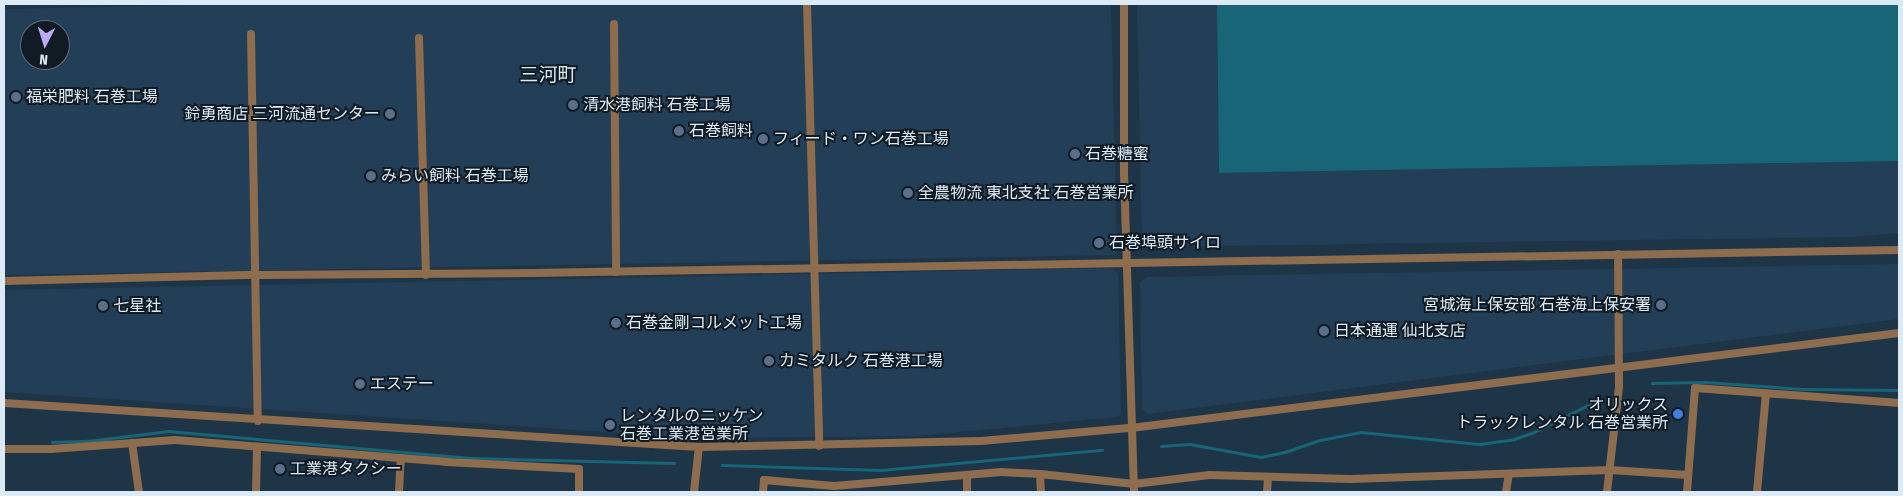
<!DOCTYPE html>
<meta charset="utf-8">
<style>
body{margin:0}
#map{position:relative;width:1903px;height:496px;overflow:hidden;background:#1e3548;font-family:"Fira Sans Condensed","Noto Sans JP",sans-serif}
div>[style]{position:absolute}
.built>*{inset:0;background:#223f57}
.water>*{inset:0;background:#176576}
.stream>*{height:2.5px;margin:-1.25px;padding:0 1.25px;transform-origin:1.25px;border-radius:1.25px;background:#176576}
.minor>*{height:8px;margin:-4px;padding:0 4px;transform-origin:4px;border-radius:4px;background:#8e6c4e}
.dots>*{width:14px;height:14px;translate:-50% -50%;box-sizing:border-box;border:2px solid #111b24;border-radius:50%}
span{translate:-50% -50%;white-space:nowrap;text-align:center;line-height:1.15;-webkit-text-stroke:4px #111b24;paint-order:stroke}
.poi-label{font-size:16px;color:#dceaf6}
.left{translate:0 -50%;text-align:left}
.right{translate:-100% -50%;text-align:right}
.quarter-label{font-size:19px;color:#dceaf6}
.frame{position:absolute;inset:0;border:5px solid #dceaf6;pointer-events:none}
.north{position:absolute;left:20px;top:20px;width:50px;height:50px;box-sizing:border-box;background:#111b24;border:1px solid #626e78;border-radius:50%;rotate:185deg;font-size:14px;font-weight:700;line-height:20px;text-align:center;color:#dceaf6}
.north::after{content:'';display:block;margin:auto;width:18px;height:22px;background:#bcaaf6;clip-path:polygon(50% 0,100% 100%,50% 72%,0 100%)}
</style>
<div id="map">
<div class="built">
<i style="clip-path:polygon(evenodd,235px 4px,1111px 4px,1117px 253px,1115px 255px,4px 275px,4px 9px,235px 4px,30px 30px,60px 30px,60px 60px,30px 60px,30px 30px)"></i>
<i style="clip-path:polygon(1137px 4px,1217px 4px,1219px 173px,1899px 161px,1899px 233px,1851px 237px,1142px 247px)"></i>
<i style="clip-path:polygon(1899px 264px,1899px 319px,1147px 414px,1142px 409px,1140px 282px,1147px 277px)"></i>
<i style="clip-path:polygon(1112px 268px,1118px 274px,1121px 413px,1118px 417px,916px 436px,698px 438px,4px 392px,4px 290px)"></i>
</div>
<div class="water">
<i style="clip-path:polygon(1217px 4px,1899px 4px,1899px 161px,1219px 173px)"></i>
</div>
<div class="stream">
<i style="left:1652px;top:383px;width:53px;rotate:-1.1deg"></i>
<i style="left:1705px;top:382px;width:97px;rotate:4.1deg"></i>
<i style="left:1802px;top:389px;width:97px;rotate:0.6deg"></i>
<i style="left:52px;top:442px;width:36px;rotate:-2deg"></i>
<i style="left:88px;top:441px;width:81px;rotate:-7.1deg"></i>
<i style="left:168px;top:431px;width:304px;rotate:5.1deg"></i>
<i style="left:471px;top:458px;width:203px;rotate:1.4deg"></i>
<i style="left:1161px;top:446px;width:29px;rotate:-4deg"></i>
<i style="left:1190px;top:444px;width:72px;rotate:10.4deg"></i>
<i style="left:1261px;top:457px;width:25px;rotate:-12deg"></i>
<i style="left:1285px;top:452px;width:37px;rotate:-19deg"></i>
<i style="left:1320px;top:440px;width:42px;rotate:-11deg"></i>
<i style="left:1361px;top:432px;width:120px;rotate:5.8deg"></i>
<i style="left:1480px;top:444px;width:34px;rotate:-8deg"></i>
<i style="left:1514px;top:439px;width:21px;rotate:-19deg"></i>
<i style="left:1534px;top:432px;width:63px;rotate:-26.6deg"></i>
<i style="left:722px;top:465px;width:159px;rotate:1.8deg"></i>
<i style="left:881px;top:470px;width:222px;rotate:-5.2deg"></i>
</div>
<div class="minor">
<i style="left:807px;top:4px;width:442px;rotate:88.4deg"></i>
<i style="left:1124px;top:4px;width:169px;rotate:90deg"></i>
<i style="left:1124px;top:173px;width:319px;rotate:88.2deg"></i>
<i style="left:614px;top:24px;width:248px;rotate:89.5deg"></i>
<i style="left:251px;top:34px;width:387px;rotate:89deg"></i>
<i style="left:419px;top:38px;width:237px;rotate:88.3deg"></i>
<i style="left:4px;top:281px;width:253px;rotate:-1.4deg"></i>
<i style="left:257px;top:275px;width:275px;rotate:-0.4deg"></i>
<i style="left:532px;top:273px;width:1367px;rotate:-0.96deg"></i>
<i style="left:4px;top:403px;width:696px;rotate:3.62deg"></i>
<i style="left:699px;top:447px;width:282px;rotate:-1.2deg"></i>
<i style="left:981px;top:441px;width:151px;rotate:-5deg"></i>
<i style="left:1131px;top:428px;width:774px;rotate:-7.05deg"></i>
<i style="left:132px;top:443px;width:49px;rotate:81.9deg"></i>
<i style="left:4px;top:449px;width:47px"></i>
<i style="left:51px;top:449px;width:124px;rotate:-4.2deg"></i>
<i style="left:175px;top:440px;width:272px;rotate:4.6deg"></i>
<i style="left:446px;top:462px;width:133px;rotate:3deg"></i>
<i style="left:579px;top:469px;width:23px;rotate:90deg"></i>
<i style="left:1040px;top:474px;width:18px;rotate:87deg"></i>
<i style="left:967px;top:476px;width:16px;rotate:90deg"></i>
<i style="left:256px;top:492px;width:44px;rotate:-88.7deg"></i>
<i style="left:399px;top:492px;width:34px;rotate:-87deg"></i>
<i style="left:694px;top:492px;width:45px;rotate:-83.7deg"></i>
<i style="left:763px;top:492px;width:12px;rotate:-85deg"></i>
<i style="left:764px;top:480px;width:70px;rotate:4.9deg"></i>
<i style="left:834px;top:486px;width:168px;rotate:-4.8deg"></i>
<i style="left:1001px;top:472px;width:39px;rotate:3deg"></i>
<i style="left:1040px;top:474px;width:95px;rotate:6.1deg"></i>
<i style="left:1134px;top:484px;width:76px;rotate:-6.8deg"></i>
<i style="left:1209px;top:475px;width:142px;rotate:1.6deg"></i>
<i style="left:1351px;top:479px;width:259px;rotate:-2deg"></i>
<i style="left:1610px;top:470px;width:78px;rotate:3.7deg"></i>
<i style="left:1267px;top:492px;width:13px;rotate:-86deg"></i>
<i style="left:1506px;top:492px;width:18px;rotate:-81deg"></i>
<i style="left:1607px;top:492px;width:107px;rotate:-83.5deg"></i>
<i style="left:1619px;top:386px;width:132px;rotate:-90.4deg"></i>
<i style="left:1687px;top:492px;width:104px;rotate:-85.6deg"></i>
<i style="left:1695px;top:388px;width:205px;rotate:4.2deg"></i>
<i style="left:1757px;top:492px;width:99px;rotate:-84.8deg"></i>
</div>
<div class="dots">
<i style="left:16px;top:97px;background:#5c6f8a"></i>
<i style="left:573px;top:105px;background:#5c6f8a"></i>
<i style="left:390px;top:114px;background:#5c6f8a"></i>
<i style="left:679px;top:131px;background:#5c6f8a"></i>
<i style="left:763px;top:139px;background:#5c6f8a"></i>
<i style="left:1075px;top:154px;background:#5c6f8a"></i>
<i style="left:371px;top:176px;background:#5c6f8a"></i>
<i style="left:908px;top:193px;background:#5c6f8a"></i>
<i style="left:1099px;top:243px;background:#5c6f8a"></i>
<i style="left:1661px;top:305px;background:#5c6f8a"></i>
<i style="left:103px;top:306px;background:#5c6f8a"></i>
<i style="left:616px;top:323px;background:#5c6f8a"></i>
<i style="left:1324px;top:331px;background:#5c6f8a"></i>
<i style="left:769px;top:361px;background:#5c6f8a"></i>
<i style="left:360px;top:384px;background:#5c6f8a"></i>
<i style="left:1678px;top:414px;background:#3f7fe0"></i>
<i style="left:610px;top:425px;background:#5c6f8a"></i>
<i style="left:280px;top:469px;background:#5c6f8a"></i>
</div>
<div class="poi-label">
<span class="left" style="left:26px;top:97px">福栄肥料 石巻工場</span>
<span class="left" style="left:583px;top:105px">清水港飼料 石巻工場</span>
<span class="right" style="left:380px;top:114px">鈴勇商店 三河流通センター</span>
<span class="left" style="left:689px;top:131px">石巻飼料</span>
<span class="left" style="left:773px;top:139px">フィード・ワン石巻工場</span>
<span class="left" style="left:1085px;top:154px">石巻糖蜜</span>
<span class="left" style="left:381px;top:176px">みらい飼料 石巻工場</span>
<span class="left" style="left:918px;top:193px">全農物流 東北支社 石巻営業所</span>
<span class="left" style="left:1109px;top:243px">石巻埠頭サイロ</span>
<span class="right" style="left:1651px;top:305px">宮城海上保安部 石巻海上保安署</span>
<span class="left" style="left:113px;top:306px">七星社</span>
<span class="left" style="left:626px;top:323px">石巻金剛コルメット工場</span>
<span class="left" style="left:1334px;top:331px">日本通運 仙北支店</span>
<span class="left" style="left:779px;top:361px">カミタルク 石巻港工場</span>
<span class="left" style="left:370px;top:384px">エステー</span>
<span class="right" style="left:1668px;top:414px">オリックス<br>トラックレンタル 石巻営業所</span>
<span class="left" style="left:620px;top:425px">レンタルのニッケン<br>石巻工業港営業所</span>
<span class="left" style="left:290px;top:469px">工業港タクシー</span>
</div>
<div class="quarter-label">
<span style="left:548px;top:75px">三河町</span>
</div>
<div class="frame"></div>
<div class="north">N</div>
</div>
